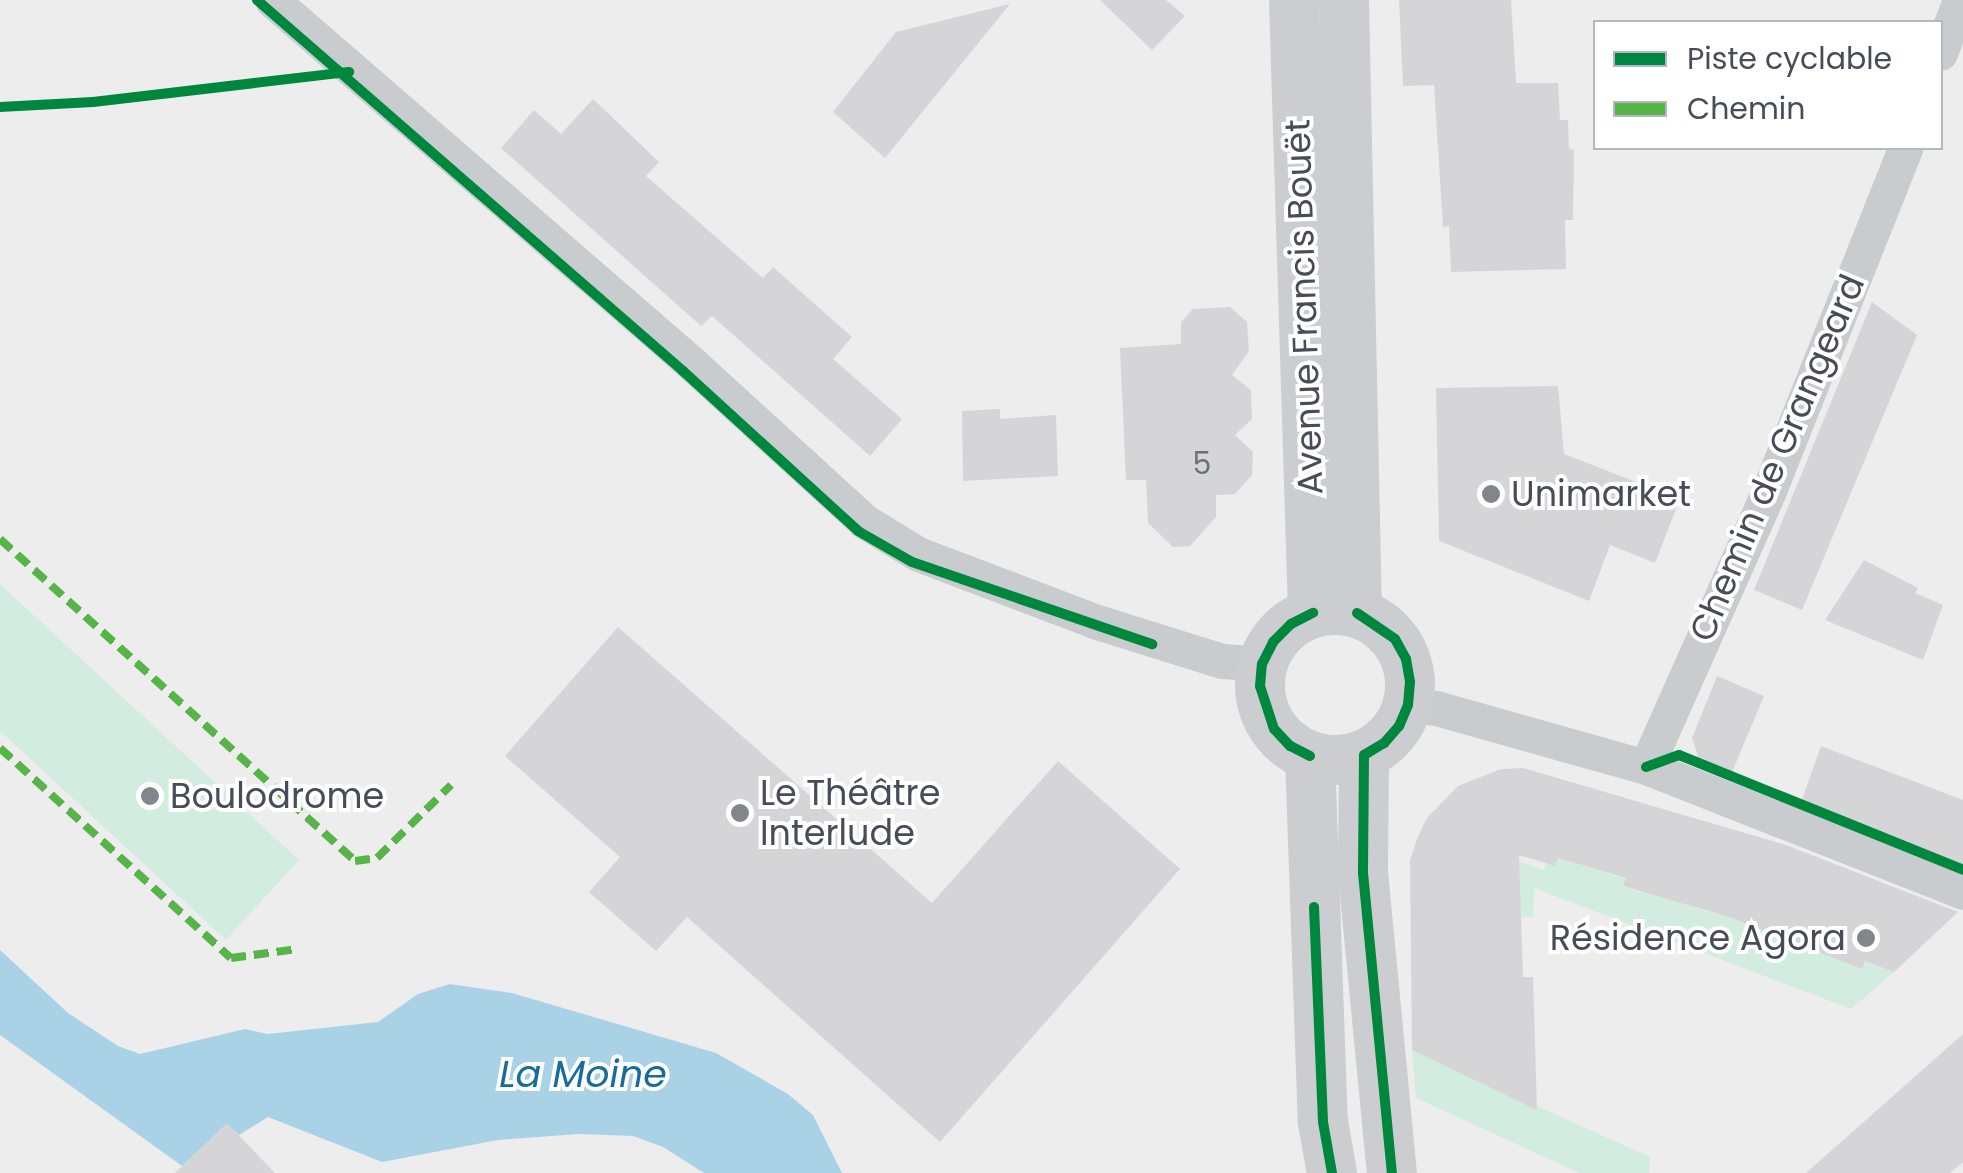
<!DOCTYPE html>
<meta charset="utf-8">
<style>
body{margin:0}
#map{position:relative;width:1963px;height:1173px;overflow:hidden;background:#eeeded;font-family:Poppins,sans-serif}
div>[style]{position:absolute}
.green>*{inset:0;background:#d3ece0}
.water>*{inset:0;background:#aad2e7}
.building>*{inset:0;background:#d5d5d7}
.minor>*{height:35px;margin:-17.5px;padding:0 17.5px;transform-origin:17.5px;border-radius:17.5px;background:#c9ccce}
.secondary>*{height:50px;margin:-25px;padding:0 25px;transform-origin:25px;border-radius:25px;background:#cbcdd0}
.secondary>.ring{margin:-25px;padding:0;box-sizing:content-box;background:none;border:50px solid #cbcdd0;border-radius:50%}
.quiet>*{height:8px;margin-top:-4px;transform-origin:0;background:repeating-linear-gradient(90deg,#57b448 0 15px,transparent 0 23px)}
.cycleway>*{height:10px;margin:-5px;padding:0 5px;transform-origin:5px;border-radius:5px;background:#00873e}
.dots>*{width:28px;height:28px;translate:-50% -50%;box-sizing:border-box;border:5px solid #fff;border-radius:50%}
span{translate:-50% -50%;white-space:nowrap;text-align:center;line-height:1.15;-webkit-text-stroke:8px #fff;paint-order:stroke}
.number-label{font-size:30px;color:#6b7079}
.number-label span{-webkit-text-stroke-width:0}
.street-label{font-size:35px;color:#464d58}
.poi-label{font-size:35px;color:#464d58}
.left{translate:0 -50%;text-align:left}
.right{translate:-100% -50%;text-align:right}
.water-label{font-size:38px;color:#156d9c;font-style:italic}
.legend{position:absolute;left:1593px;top:20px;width:350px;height:130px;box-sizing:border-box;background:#fff;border:2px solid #b5b8bc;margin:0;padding:12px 18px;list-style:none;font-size:30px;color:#464d58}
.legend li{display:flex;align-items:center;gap:20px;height:50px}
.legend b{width:50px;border:2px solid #b5b8bc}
</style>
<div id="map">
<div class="green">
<i style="clip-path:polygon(0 584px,299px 860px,226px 940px,0 731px)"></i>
<i style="clip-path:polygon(1509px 858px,1544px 870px,1547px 863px,1558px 858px,1626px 879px,1624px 887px,1644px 893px,1647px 885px,1697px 901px,1696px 908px,1715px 914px,1718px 907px,1789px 941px,1792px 933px,1862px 968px,1865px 961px,1894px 972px,1851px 1009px,1534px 888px,1533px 917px,1509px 917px)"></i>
<i style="clip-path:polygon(1412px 1050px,1650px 1157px,1649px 1173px,1579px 1173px,1416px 1098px)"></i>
</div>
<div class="water">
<i style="clip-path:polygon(0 950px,68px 1013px,118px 1046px,140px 1054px,245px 1029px,268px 1034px,378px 1022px,418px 994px,450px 984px,512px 993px,716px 1053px,788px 1094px,813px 1115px,842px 1173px,704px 1173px,663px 1147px,633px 1136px,578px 1134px,498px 1140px,382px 1162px,268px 1117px,239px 1135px,227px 1124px,182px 1166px,0 1035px)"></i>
</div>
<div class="building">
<i style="clip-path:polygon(1100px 0,1166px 0,1185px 16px,1152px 50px)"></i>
<i style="clip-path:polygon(1399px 0,1511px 0,1516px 83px,1558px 83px,1560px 120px,1568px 120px,1569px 148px,1574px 150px,1573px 220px,1565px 220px,1566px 269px,1451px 272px,1449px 226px,1443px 227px,1434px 85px,1403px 86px)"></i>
<i style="clip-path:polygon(1010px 4px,885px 158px,833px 112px,896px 32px)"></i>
<i style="clip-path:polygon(593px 99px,659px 162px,646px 176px,763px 278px,773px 267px,852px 337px,833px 359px,902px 419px,870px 456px,712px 316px,701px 326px,501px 148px,534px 110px,561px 134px)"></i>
<i style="clip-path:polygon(1872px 302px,1917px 335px,1802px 610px,1754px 590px)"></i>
<i style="clip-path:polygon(1230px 307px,1247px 322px,1249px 351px,1232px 375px,1251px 390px,1252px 419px,1235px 435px,1253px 452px,1252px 475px,1235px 494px,1216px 495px,1216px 517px,1190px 546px,1173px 547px,1148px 523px,1146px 480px,1126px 480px,1120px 348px,1181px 344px,1181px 322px,1193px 309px)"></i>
<i style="clip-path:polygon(1558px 386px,1564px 454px,1680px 499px,1655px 563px,1610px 545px,1589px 601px,1439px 541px,1436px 388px)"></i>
<i style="clip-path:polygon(1000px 409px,1000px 419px,1056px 415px,1058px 476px,963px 481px,962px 411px)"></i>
<i style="clip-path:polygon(1864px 560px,1918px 588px,1915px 593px,1943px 605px,1923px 660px,1825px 620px)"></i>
<i style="clip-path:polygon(618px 627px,932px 903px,1058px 761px,1180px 869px,940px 1142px,687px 917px,656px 951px,589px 892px,620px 857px,505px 756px)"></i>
<i style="clip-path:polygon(1717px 676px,1764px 696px,1730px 777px,1701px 766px,1692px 738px)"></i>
<i style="clip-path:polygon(1821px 746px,1963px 800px,1963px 869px,1800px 805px)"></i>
<i style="clip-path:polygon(1523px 768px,1786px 845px,1958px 912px,1894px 972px,1865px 961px,1862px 969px,1729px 917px,1623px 886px,1626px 878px,1558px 858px,1555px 866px,1519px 855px,1523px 977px,1533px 977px,1537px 1110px,1412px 1050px,1410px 860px,1417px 839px,1427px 818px,1458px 786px,1501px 769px)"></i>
<i style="clip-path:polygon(1963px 1034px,1963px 1162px,1950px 1173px,1806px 1173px)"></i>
<i style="clip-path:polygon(227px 1123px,275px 1173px,175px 1173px)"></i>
</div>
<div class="minor">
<i style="left:272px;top:0;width:553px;rotate:40.89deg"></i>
<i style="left:690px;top:362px;width:236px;rotate:42.4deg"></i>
<i style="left:864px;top:521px;width:63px;rotate:31.4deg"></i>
<i style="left:918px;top:554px;width:188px;rotate:20.8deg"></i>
<i style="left:1094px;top:621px;width:134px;rotate:17.4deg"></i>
<i style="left:1222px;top:661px;width:40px;rotate:4.3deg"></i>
<i style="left:1940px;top:53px;width:57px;rotate:-69.3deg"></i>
<i style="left:1408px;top:705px;width:28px;rotate:6deg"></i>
<i style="left:1436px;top:708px;width:218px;rotate:15.7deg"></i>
<i style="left:1646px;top:767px;width:341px;rotate:21.5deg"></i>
<i style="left:1646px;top:767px;width:305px;rotate:-66deg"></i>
<i style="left:1770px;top:488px;width:366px;rotate:-68.3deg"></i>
</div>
<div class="secondary">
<i style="left:1294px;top:0;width:613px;rotate:88.22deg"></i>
<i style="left:1344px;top:0;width:613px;rotate:88.79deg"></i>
<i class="ring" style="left:1260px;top:610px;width:100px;height:100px"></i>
<i style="left:1364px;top:755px;width:118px;rotate:90.5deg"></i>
<i style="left:1363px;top:873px;width:301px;rotate:84.5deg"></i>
<i style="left:1310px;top:756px;width:366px;rotate:88deg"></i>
<i style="left:1323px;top:1122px;width:52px;rotate:80deg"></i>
</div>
<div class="quiet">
<i style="left:0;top:539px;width:479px;rotate:42.2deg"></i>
<i style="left:355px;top:861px;width:22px;rotate:-8deg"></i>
<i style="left:377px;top:858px;width:104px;rotate:-44.6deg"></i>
<i style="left:0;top:748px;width:312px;rotate:42.3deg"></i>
<i style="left:231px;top:958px;width:68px;rotate:-7.7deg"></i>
</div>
<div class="cycleway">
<i style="left:257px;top:0;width:565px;rotate:41.05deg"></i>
<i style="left:683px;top:371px;width:237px;rotate:42.4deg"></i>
<i style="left:858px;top:531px;width:62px;rotate:29.9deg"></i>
<i style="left:912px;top:562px;width:254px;rotate:18.9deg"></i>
<i style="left:0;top:107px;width:93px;rotate:-3.1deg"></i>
<i style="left:93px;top:102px;width:258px;rotate:-6.7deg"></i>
<i style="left:1357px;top:613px;width:46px;rotate:34.4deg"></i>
<i style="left:1395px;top:639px;width:23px;rotate:61deg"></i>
<i style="left:1406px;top:659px;width:23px;rotate:80deg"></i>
<i style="left:1410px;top:682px;width:23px;rotate:95deg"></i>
<i style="left:1408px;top:705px;width:23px;rotate:113deg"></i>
<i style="left:1399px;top:726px;width:23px;rotate:131deg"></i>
<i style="left:1384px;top:743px;width:23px;rotate:149deg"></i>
<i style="left:1364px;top:755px;width:118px;rotate:90.5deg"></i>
<i style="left:1363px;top:873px;width:301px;rotate:84.5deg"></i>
<i style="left:1310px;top:756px;width:22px;rotate:-153deg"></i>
<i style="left:1290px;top:746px;width:23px;rotate:-133deg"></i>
<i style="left:1274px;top:729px;width:45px;rotate:-108deg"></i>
<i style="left:1260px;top:686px;width:22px;rotate:-85deg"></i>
<i style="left:1262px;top:664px;width:25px;rotate:-63deg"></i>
<i style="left:1273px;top:642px;width:25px;rotate:-45deg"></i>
<i style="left:1291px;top:624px;width:25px;rotate:-27deg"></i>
<i style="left:1646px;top:767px;width:35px;rotate:-20deg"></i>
<i style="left:1679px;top:755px;width:306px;rotate:22deg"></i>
<i style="left:1314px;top:907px;width:215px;rotate:87.6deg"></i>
<i style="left:1323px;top:1122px;width:52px;rotate:80deg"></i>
</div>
<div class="dots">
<i style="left:1491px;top:494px;background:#81858c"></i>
<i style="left:150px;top:796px;background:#81858c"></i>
<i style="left:740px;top:813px;background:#81858c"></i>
<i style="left:1866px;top:938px;background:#81858c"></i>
</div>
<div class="number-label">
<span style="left:1202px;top:464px">5</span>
</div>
<div class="street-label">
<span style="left:1304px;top:307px;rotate:-92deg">Avenue Francis Bouët</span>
<span style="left:1777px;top:458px;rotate:-67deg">Chemin de Grangeard</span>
</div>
<div class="poi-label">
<span class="left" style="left:1511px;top:494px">Unimarket</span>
<span class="left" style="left:760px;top:813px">Le Théâtre<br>Interlude</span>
<span class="left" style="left:170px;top:796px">Boulodrome</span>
<span class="right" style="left:1846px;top:938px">Résidence Agora</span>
</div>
<div class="water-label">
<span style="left:583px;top:1074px">La Moine</span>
</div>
<ul class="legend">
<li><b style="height:12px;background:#00873e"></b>Piste cyclable</li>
<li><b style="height:12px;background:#57b448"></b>Chemin</li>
</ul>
</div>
